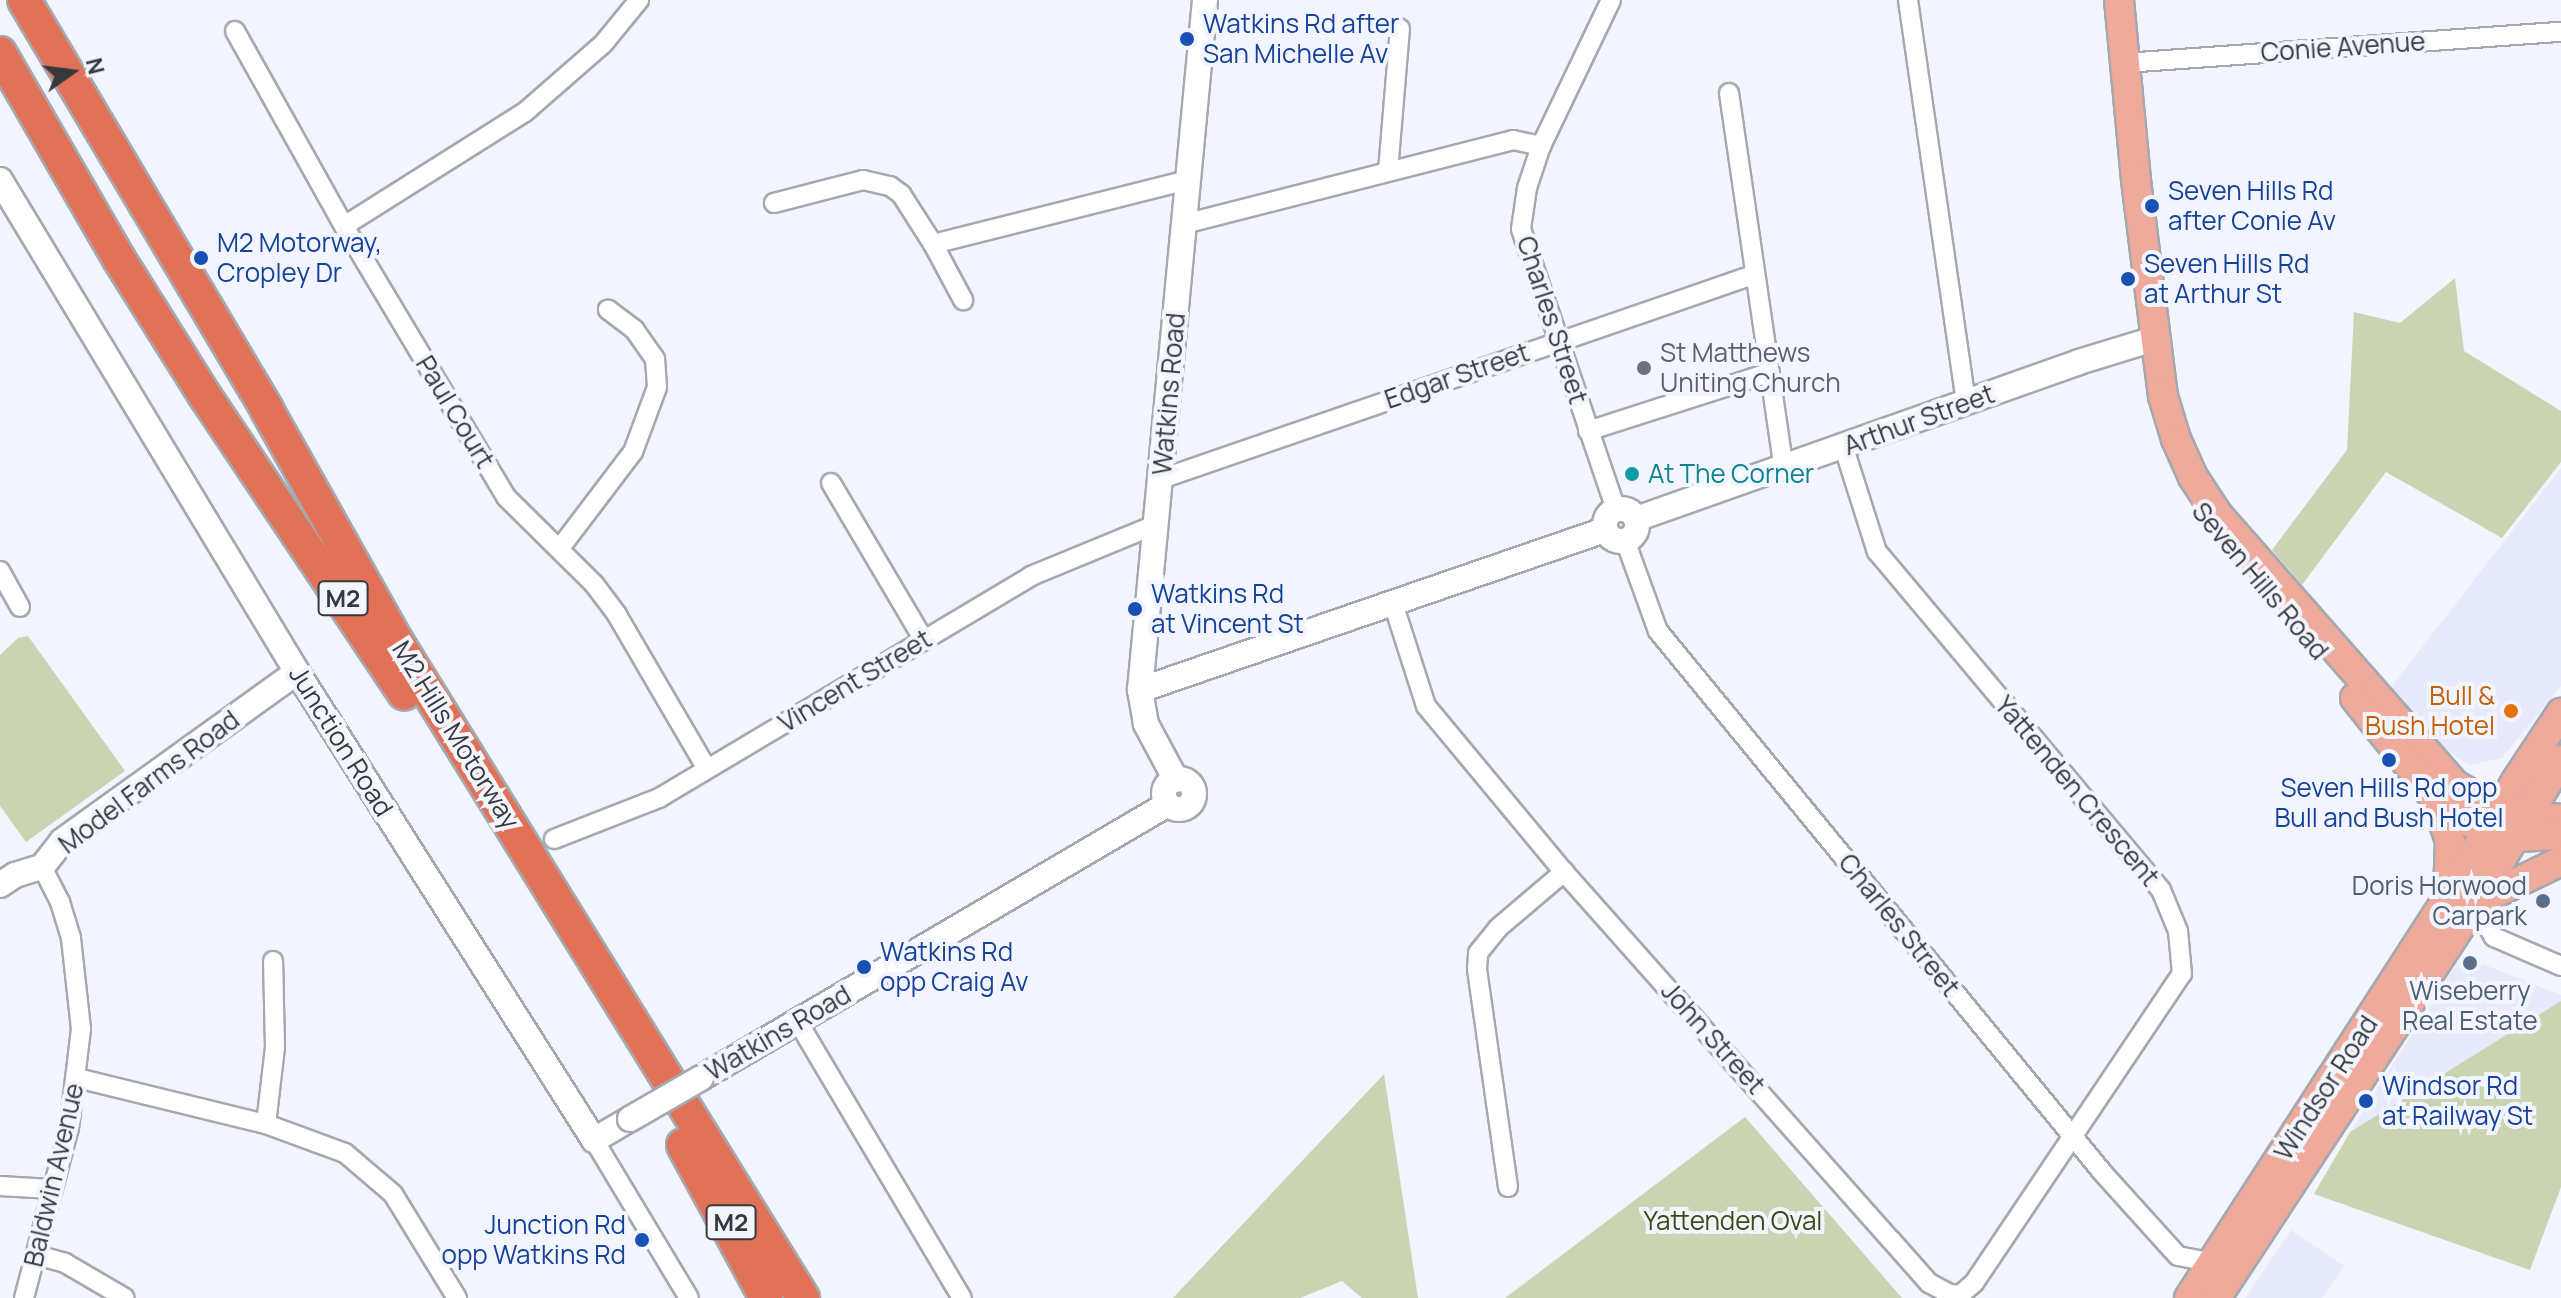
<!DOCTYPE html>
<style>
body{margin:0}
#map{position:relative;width:2561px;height:1298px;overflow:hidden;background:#f3f5fe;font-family:Manrope,sans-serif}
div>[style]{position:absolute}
.built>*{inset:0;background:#e6eafa}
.green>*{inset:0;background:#cbd3b3}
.roads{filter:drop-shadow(2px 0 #a6a8b0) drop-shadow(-2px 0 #a6a8b0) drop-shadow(0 2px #a6a8b0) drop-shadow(0 -2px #a6a8b0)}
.street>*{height:18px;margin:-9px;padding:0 9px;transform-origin:9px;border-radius:9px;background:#fff}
.secondary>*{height:24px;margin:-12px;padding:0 12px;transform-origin:12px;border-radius:12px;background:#fff}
.secondary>.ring{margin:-12px;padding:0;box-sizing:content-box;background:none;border:24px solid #fff;border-radius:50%}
.primary>*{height:28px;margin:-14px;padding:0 14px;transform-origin:14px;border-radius:14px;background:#eeaa9a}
.highway>*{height:32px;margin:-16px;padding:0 16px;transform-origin:16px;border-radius:16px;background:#e27257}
.bridges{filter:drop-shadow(2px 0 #a6a8b0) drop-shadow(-2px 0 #a6a8b0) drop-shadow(0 2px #a6a8b0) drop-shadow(0 -2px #a6a8b0)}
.secondary-bridge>*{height:24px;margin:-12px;padding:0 12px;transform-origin:12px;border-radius:12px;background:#fff}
.dots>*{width:22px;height:22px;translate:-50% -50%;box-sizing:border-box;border:4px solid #f3f5fe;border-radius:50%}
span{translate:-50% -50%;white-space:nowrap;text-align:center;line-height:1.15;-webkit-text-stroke:8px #f3f5fe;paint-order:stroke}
.shield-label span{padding:2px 6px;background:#f3f5fe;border:2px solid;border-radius:6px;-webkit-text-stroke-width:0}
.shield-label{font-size:24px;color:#37383b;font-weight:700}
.transit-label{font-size:26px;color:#164399}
.left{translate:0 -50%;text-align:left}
.right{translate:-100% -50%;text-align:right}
.street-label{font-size:26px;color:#37383b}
.worship-label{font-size:26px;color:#5b616d}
.culture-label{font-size:26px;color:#0d838f}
.food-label{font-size:26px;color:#c56008}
.service-label{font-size:26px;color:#4e5e75}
.park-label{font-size:26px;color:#404916}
.north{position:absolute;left:32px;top:32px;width:80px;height:80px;-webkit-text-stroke:6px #f3f5fe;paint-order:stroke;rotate:76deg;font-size:22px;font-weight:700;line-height:32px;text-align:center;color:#37383b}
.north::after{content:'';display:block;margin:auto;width:28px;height:36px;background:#37383b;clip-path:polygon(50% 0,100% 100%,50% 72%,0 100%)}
</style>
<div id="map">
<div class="built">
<i style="clip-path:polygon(2561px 468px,2561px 686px,2502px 758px,2469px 765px,2446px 750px,2391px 687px)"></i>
<i style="clip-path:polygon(2462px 956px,2561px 995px,2561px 1001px,2350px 1132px)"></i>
<i style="clip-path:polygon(2291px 1230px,2344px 1266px,2322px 1298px,2245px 1298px)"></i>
</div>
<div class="green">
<i style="clip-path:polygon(2455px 278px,2464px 351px,2561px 411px,2561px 462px,2502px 538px,2386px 472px,2302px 585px,2272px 550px,2347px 450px,2354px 312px,2400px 323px)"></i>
<i style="clip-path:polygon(28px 636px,125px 771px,26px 842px,0 806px,0 655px,18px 638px)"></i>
<i style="clip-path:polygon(2561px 1001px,2561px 1187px,2530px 1270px,2314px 1194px,2350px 1132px)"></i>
<i style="clip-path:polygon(1384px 1074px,1418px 1298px,1362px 1298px,1342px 1281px,1300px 1298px,1173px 1298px)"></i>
<i style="clip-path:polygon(1745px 1117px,1902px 1298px,1505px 1298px)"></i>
</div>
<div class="roads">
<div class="street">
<i style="left:1611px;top:0;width:162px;rotate:115.6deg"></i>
<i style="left:1541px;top:146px;width:44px;rotate:108.4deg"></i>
<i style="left:1527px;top:188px;width:41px;rotate:98.3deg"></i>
<i style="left:1521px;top:229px;width:296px;rotate:71.3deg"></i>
<i style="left:1908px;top:0;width:407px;rotate:81.8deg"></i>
<i style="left:235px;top:31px;width:223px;rotate:60.8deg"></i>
<i style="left:344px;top:226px;width:316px;rotate:59.1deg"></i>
<i style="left:506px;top:497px;width:124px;rotate:44.7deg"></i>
<i style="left:594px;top:584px;width:39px;rotate:53deg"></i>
<i style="left:617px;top:615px;width:178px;rotate:59.7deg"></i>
<i style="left:2125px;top:63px;width:437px;rotate:-4.1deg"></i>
<i style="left:1729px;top:93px;width:379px;rotate:81.7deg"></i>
<i style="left:1388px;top:171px;width:143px;rotate:-85.2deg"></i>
<i style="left:774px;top:203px;width:92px;rotate:-14.5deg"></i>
<i style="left:863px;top:180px;width:28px;rotate:13deg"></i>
<i style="left:890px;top:186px;width:14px;rotate:36deg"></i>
<i style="left:901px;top:194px;width:59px;rotate:57.4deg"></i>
<i style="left:933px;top:244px;width:64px;rotate:61.8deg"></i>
<i style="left:1184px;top:224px;width:340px;rotate:-14.3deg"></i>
<i style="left:1513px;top:140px;width:29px;rotate:12deg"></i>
<i style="left:344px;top:226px;width:214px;rotate:-32.2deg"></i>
<i style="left:525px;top:112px;width:103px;rotate:-41.1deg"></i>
<i style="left:603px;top:44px;width:57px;rotate:-50.7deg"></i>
<i style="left:933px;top:244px;width:263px;rotate:-14.1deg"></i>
<i style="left:1588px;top:431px;width:190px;rotate:-17.8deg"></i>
<i style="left:1161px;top:479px;width:626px;rotate:-19.01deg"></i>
<i style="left:831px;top:483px;width:182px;rotate:59.4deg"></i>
<i style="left:1625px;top:540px;width:97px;rotate:70.1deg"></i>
<i style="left:1658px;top:631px;width:700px;rotate:50.62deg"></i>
<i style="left:2102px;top:1172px;width:113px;rotate:47.9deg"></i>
<i style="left:2178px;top:1256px;width:25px;rotate:11deg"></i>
<i style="left:2203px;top:1261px;width:17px;rotate:-28deg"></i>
<i style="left:560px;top:548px;width:121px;rotate:-52.8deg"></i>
<i style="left:633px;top:452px;width:69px;rotate:-69.7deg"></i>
<i style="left:657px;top:387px;width:28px;rotate:-94deg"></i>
<i style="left:655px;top:359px;width:35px;rotate:-125deg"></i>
<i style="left:635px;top:330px;width:34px;rotate:-143deg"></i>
<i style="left:0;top:571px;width:41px;rotate:60.9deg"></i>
<i style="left:1393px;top:603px;width:108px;rotate:72.2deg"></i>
<i style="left:1426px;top:706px;width:216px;rotate:50.3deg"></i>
<i style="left:1564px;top:872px;width:492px;rotate:48.4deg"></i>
<i style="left:1891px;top:1240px;width:57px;rotate:48.5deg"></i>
<i style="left:1929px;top:1283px;width:24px;rotate:28deg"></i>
<i style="left:1950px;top:1294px;width:10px;rotate:6deg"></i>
<i style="left:1960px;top:1295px;width:18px;rotate:-41deg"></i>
<i style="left:1974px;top:1283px;width:372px;rotate:-56.1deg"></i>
<i style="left:2182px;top:974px;width:43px;rotate:-95.3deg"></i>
<i style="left:2178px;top:931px;width:44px;rotate:-112.5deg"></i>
<i style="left:2161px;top:890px;width:441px;rotate:-130deg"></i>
<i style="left:1877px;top:552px;width:109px;rotate:-107.6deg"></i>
<i style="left:554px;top:839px;width:113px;rotate:-21.3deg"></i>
<i style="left:659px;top:798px;width:433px;rotate:-30.8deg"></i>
<i style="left:1031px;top:576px;width:136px;rotate:-22.4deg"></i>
<i style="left:2475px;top:903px;width:39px;rotate:61deg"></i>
<i style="left:2494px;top:937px;width:73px;rotate:23.4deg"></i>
<i style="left:798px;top:1022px;width:321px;rotate:59.3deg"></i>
<i style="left:77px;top:1078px;width:195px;rotate:13.7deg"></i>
<i style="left:266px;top:1124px;width:84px;rotate:20.2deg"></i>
<i style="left:345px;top:1153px;width:63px;rotate:40.5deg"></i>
<i style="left:393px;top:1194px;width:122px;rotate:58.4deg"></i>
<i style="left:266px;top:1124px;width:78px;rotate:-83.3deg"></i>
<i style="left:275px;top:1047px;width:86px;rotate:-91.3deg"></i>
<i style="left:594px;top:1140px;width:184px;rotate:59deg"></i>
<i style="left:0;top:1186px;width:52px;rotate:3.3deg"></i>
<i style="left:1508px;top:1187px;width:220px;rotate:-98.1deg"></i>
<i style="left:1477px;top:969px;width:16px;rotate:-86deg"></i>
<i style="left:1478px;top:953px;width:32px;rotate:-51deg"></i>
<i style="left:1498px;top:928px;width:87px;rotate:-40.3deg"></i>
<i style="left:36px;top:1255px;width:30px;rotate:15deg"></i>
<i style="left:65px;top:1263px;width:69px;rotate:30.3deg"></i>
<i style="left:24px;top:1298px;width:176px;rotate:-75.2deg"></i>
<i style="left:69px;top:1128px;width:100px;rotate:-83.1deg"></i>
<i style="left:81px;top:1029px;width:92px;rotate:-96.3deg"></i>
<i style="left:71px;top:938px;width:38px;rotate:-107deg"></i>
<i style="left:60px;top:902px;width:39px;rotate:-117deg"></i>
</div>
<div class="secondary">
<i style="left:0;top:180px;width:575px;rotate:58.88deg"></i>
<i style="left:297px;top:672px;width:554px;rotate:57.6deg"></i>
<i style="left:594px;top:1140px;width:42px;rotate:-30.3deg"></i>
<i class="ring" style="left:1605px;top:509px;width:8px;height:8px"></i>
<i style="left:1636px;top:519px;width:470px;rotate:-19.5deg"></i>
<i style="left:2079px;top:362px;width:82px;rotate:-17.1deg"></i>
<i style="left:1140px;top:690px;width:492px;rotate:-19deg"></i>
<i class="ring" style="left:1164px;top:779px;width:6px;height:6px"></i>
<i style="left:1176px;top:780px;width:64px;rotate:-118.2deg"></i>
<i style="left:1146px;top:724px;width:35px;rotate:-100deg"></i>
<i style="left:1140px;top:690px;width:693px;rotate:-84.62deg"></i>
<i style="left:0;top:885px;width:18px;rotate:-34deg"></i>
<i style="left:15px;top:875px;width:28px;rotate:-17deg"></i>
<i style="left:42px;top:867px;width:33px;rotate:-52deg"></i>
<i style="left:62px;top:841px;width:289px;rotate:-35.7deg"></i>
<i style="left:701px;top:1078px;width:541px;rotate:-30.4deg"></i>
</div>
<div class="primary">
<i style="left:2119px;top:0;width:181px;rotate:84.6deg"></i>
<i style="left:2136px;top:180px;width:218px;rotate:82.9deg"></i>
<i style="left:2163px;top:396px;width:45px;rotate:73.2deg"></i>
<i style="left:2176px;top:439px;width:42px;rotate:65.9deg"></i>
<i style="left:2193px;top:477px;width:45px;rotate:56.7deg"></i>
<i style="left:2218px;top:515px;width:358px;rotate:48.7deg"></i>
<i style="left:2454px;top:784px;width:52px;rotate:30deg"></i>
<i style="left:2499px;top:810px;width:29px;rotate:14deg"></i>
<i style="left:2527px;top:817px;width:34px;rotate:3deg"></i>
<i style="left:2355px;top:698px;width:127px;rotate:51.4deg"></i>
<i style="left:2434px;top:797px;width:26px;rotate:40deg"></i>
<i style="left:2454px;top:814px;width:37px;rotate:27deg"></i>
<i style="left:2487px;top:831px;width:29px;rotate:12deg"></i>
<i style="left:2515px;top:837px;width:46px;rotate:-2.5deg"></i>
<i style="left:2435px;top:798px;width:46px;rotate:70.8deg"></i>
<i style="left:2450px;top:841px;width:49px;rotate:92.3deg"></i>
<i style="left:2475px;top:903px;width:96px;rotate:-26deg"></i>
<i style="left:2189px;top:1298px;width:472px;rotate:-57.1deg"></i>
<i style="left:2445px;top:902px;width:140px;rotate:-59.6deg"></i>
<i style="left:2516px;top:781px;width:82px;rotate:-56.5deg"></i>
<i style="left:2216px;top:1298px;width:472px;rotate:-56.7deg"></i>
<i style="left:2475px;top:903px;width:167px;rotate:-59deg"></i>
</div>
<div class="highway">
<i style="left:24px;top:0;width:477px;rotate:59.3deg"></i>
<i style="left:267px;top:410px;width:264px;rotate:60.7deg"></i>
<i style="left:396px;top:640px;width:774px;rotate:58.26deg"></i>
<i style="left:0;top:53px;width:238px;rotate:60deg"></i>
<i style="left:119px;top:259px;width:162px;rotate:57.9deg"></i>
<i style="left:205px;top:396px;width:358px;rotate:56.2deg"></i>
<i style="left:683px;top:1145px;width:174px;rotate:61.5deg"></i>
</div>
</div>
<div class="bridges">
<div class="secondary-bridge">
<i style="left:630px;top:1119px;width:82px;rotate:-30deg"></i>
</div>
</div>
<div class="dots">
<i style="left:1187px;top:39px;background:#1a4fb4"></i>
<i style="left:2152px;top:206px;background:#1a4fb4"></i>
<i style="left:201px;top:258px;background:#1a4fb4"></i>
<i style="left:2128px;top:279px;background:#1a4fb4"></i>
<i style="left:1644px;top:368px;background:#6b7280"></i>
<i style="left:1632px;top:474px;background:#0f9aa8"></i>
<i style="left:1135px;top:609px;background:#1a4fb4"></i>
<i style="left:2511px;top:711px;background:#e8710a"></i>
<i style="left:2389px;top:760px;background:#1a4fb4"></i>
<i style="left:2543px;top:901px;background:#5c6f8a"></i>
<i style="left:2470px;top:963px;background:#5c6f8a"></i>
<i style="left:864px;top:967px;background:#1a4fb4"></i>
<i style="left:2366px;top:1101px;background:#1a4fb4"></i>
<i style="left:642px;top:1240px;background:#1a4fb4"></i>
</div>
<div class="shield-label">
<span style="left:343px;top:598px">M2</span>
<span style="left:731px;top:1222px">M2</span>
</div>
<div class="transit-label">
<span class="left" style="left:1203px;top:39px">Watkins Rd after<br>San Michelle Av</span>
<span class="left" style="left:2168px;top:206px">Seven Hills Rd<br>after Conie Av</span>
<span class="left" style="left:217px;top:258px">M2 Motorway,<br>Cropley Dr</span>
<span class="left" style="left:2144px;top:279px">Seven Hills Rd<br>at Arthur St</span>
<span class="left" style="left:1151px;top:609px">Watkins Rd<br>at Vincent St</span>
<span style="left:2389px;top:803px">Seven Hills Rd opp<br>Bull and Bush Hotel</span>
<span class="left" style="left:880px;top:967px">Watkins Rd<br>opp Craig Av</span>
<span class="left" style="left:2382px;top:1101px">Windsor Rd<br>at Railway St</span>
<span class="right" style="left:626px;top:1240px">Junction Rd<br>opp Watkins Rd</span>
</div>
<div class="street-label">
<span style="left:2343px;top:47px;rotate:-4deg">Conie Avenue</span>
<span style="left:1552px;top:320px;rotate:72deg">Charles Street</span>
<span style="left:1457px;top:376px;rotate:-19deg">Edgar Street</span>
<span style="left:1169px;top:394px;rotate:-85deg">Watkins Road</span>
<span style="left:455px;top:412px;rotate:59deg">Paul Court</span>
<span style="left:1919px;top:420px;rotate:-20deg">Arthur Street</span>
<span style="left:2260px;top:581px;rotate:50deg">Seven Hills Road</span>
<span style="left:855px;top:681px;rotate:-31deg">Vincent Street</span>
<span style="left:456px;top:735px;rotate:58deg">M2 Hills Motorway</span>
<span style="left:341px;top:741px;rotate:58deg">Junction Road</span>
<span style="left:149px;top:782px;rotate:-37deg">Model Farms Road</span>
<span style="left:2077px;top:791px;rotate:50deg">Yattenden Crescent</span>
<span style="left:1899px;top:925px;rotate:51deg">Charles Street</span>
<span style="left:778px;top:1033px;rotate:-30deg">Watkins Road</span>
<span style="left:1713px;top:1038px;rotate:48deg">John Street</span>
<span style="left:2326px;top:1088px;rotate:-57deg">Windsor Road</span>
<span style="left:54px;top:1175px;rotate:-77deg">Baldwin Avenue</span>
</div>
<div class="worship-label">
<span class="left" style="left:1660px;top:368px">St Matthews<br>Uniting Church</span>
</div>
<div class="culture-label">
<span class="left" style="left:1648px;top:474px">At The Corner</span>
</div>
<div class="food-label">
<span class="right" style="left:2495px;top:711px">Bull &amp;<br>Bush Hotel</span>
</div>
<div class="service-label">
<span class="right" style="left:2527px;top:901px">Doris Horwood<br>Carpark</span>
<span style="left:2470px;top:1006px">Wiseberry<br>Real Estate</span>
</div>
<div class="park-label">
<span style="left:1733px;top:1221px">Yattenden Oval</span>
</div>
<div class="north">N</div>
</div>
